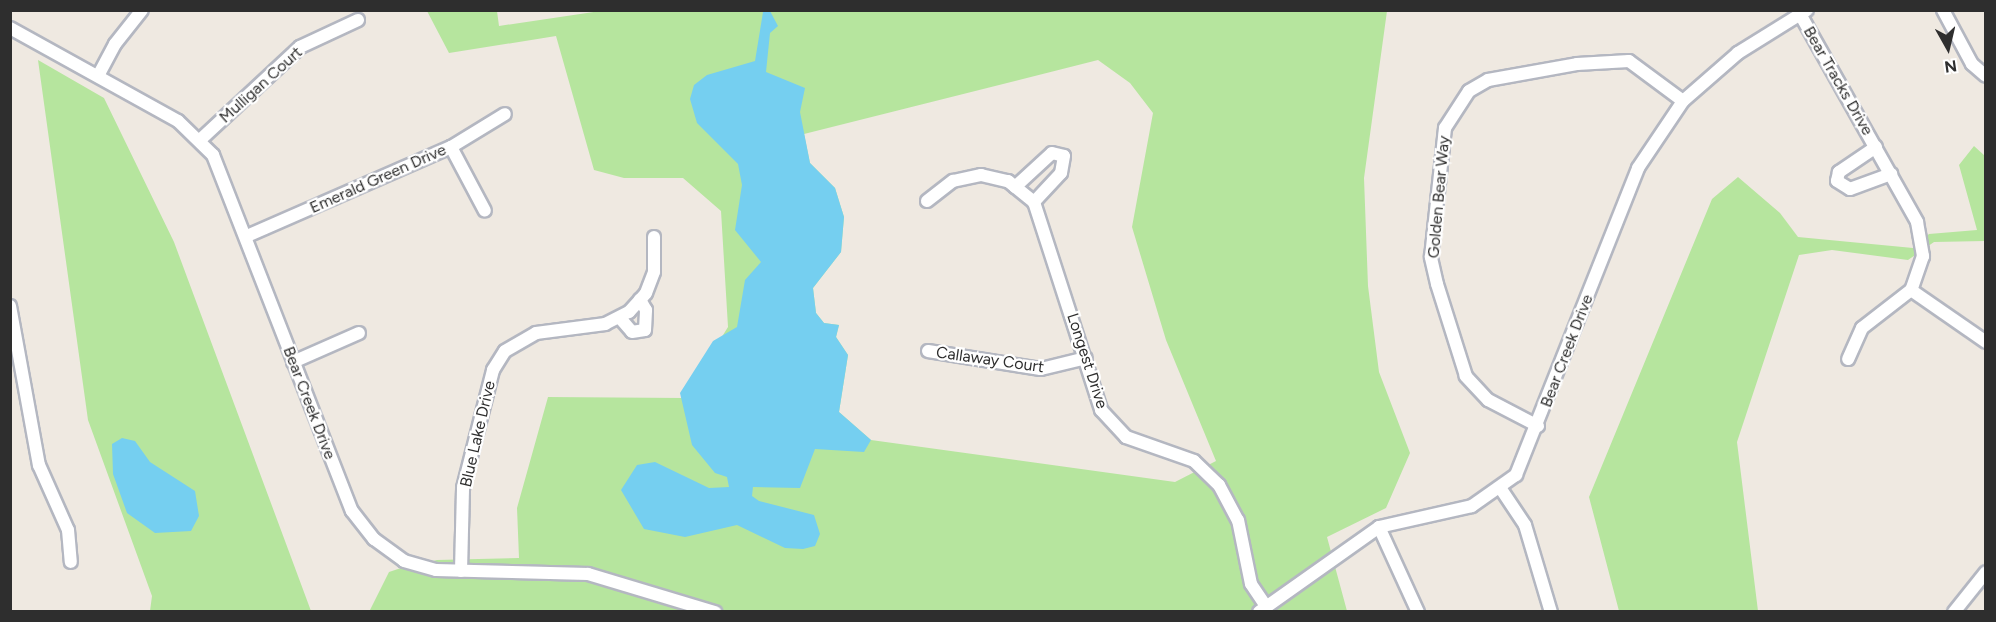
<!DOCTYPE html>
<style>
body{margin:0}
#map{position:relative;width:1996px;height:622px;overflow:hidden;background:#efe9e1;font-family:Figtree,sans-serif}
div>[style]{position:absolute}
.green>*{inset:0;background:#b6e59e}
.water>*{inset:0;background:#75cff0}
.roads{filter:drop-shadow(2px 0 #b4b7c1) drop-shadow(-2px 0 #b4b7c1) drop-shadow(0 2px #b4b7c1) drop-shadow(0 -2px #b4b7c1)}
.minor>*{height:12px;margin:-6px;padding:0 6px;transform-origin:6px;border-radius:6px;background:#fff}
span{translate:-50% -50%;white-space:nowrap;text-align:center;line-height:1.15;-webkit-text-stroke:4.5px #fff;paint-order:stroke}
.street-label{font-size:16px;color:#2e2e2e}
.frame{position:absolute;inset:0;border:12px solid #2e2e2e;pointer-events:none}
.north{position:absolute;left:1918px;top:18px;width:60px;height:60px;-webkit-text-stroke:4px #fff;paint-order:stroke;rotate:172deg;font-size:16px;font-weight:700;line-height:24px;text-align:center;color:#2e2e2e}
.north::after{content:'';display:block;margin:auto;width:21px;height:27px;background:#2e2e2e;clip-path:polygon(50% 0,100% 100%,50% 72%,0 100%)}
</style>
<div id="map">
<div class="green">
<i style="clip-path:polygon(evenodd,607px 10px,1387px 11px,1364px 178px,1368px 286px,1379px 372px,1410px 453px,1386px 508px,1327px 537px,1347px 611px,369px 612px,389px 572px,401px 568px,437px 560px,519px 558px,517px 508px,548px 397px,684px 398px,728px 327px,721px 211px,683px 178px,624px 178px,594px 170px,556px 36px,449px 53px,427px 11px,497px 11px,499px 26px,607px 10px,1098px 60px,1130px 83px,1153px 113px,1132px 227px,1166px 340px,1216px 461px,1175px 482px,871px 440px,839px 412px,848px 355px,836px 337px,839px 325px,824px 323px,816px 313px,813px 288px,841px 252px,844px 217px,835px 188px,810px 163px,804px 134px,1098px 60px)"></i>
<i style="clip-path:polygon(38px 60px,104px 98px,174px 242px,311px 611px,150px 611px,152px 596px,88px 420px)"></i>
<i style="clip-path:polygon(1974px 146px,1985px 156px,1985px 241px,1934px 242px,1908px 260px,1832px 250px,1799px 255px,1737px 442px,1758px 611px,1619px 611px,1589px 497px,1712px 199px,1738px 177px,1780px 213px,1798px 237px,1913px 248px,1929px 234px,1977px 230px,1959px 165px)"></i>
</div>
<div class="water">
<i style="clip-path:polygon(770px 11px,778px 26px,770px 33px,766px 72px,805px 88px,800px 112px,810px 163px,835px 188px,844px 217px,841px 252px,813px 288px,816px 313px,824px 323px,839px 325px,836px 337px,848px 355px,839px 412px,871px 440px,864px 452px,815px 449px,800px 488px,753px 487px,752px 496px,759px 501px,814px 515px,820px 534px,815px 546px,803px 549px,785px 548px,737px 525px,685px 537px,644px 529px,621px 490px,637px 465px,655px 462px,709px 488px,729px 487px,727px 477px,715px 473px,692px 445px,680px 393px,713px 341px,737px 327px,745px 280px,761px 262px,735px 230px,742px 185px,738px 164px,697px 123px,690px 99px,694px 85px,707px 75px,755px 61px,763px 12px)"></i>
<i style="clip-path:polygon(122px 438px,135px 441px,150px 462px,195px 491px,199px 516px,191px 531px,155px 533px,127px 513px,113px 474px,112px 444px)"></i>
</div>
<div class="roads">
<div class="minor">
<i style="left:1943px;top:10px;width:61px;rotate:61.8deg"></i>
<i style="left:1972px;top:64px;width:18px;rotate:41deg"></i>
<i style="left:1800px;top:14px;width:239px;rotate:60.6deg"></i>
<i style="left:1917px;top:222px;width:35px;rotate:80deg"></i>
<i style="left:1923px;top:256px;width:36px;rotate:109deg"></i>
<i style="left:1911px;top:290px;width:62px;rotate:142.2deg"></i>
<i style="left:1862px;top:328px;width:34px;rotate:114deg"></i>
<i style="left:10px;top:28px;width:192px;rotate:29deg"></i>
<i style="left:178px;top:121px;width:49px;rotate:44.2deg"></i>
<i style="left:213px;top:155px;width:382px;rotate:68.7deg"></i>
<i style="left:352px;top:511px;width:36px;rotate:52deg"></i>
<i style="left:374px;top:539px;width:37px;rotate:36deg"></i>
<i style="left:404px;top:561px;width:33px;rotate:16deg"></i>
<i style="left:436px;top:570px;width:152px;rotate:1.5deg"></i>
<i style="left:588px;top:574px;width:133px;rotate:16.7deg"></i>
<i style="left:98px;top:76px;width:36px;rotate:-62deg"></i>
<i style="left:115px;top:44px;width:43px;rotate:-51.5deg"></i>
<i style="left:200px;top:140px;width:137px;rotate:-42.9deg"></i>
<i style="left:300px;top:47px;width:64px;rotate:-25deg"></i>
<i style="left:451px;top:147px;width:72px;rotate:62deg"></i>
<i style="left:1876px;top:147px;width:45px;rotate:146deg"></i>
<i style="left:1839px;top:172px;width:9px;rotate:103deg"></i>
<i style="left:1837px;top:181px;width:15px;rotate:32deg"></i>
<i style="left:1850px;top:189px;width:44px;rotate:-20.1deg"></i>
<i style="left:1015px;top:187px;width:50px;rotate:-42.6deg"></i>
<i style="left:1052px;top:153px;width:12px;rotate:14deg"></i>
<i style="left:1064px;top:156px;width:17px;rotate:100deg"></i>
<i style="left:1061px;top:173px;width:40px;rotate:133deg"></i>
<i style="left:927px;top:201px;width:33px;rotate:-38deg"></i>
<i style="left:953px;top:181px;width:29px;rotate:-12deg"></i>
<i style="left:981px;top:175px;width:28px;rotate:13deg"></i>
<i style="left:1008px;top:181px;width:33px;rotate:39deg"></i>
<i style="left:1034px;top:202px;width:219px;rotate:72.1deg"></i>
<i style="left:1101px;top:410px;width:37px;rotate:47deg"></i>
<i style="left:1126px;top:437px;width:72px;rotate:19.4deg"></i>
<i style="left:1194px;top:461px;width:35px;rotate:44deg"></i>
<i style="left:1219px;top:485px;width:40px;rotate:62deg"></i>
<i style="left:1238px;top:520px;width:65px;rotate:78.5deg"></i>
<i style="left:1251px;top:584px;width:27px;rotate:56deg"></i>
<i style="left:247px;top:236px;width:223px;rotate:-23.6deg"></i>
<i style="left:451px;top:147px;width:63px;rotate:-31.4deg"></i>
<i style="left:1911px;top:290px;width:91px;rotate:34.7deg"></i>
<i style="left:10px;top:306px;width:162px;rotate:79.7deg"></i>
<i style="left:39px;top:465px;width:71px;rotate:66deg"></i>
<i style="left:68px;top:530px;width:32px;rotate:85deg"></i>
<i style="left:620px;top:318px;width:18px;rotate:49deg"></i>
<i style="left:632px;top:332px;width:13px;rotate:-9deg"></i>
<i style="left:645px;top:330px;width:20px;rotate:-87deg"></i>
<i style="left:646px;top:310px;width:12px;rotate:-121deg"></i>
<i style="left:928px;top:351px;width:114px;rotate:9.1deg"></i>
<i style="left:1041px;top:369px;width:46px;rotate:-13.7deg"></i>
<i style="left:293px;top:362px;width:72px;rotate:-23.7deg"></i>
<i style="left:1538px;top:426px;width:56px;rotate:-152.5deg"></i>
<i style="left:1488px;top:400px;width:33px;rotate:-133deg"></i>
<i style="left:1466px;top:376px;width:96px;rotate:-107.5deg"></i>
<i style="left:1437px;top:284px;width:28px;rotate:-103deg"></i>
<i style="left:1431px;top:257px;width:130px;rotate:-83.8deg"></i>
<i style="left:1445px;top:128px;width:44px;rotate:-57deg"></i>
<i style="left:1469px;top:91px;width:22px;rotate:-30deg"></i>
<i style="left:1488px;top:80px;width:90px;rotate:-10.2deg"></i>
<i style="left:1577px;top:64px;width:52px;rotate:-3.3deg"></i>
<i style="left:1629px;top:61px;width:67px;rotate:36.5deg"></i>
<i style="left:1501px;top:489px;width:43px;rotate:56.3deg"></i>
<i style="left:1525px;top:525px;width:91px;rotate:73.4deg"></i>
<i style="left:1379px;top:527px;width:94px;rotate:65.4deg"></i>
<i style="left:461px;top:571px;width:83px;rotate:-88.6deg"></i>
<i style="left:463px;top:488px;width:122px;rotate:-75.7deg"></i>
<i style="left:493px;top:370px;width:22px;rotate:-58deg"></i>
<i style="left:505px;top:351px;width:36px;rotate:-30deg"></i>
<i style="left:536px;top:333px;width:70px;rotate:-7.4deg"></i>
<i style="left:605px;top:324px;width:27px;rotate:-27deg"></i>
<i style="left:629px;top:312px;width:25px;rotate:-48deg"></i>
<i style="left:646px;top:293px;width:22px;rotate:-69deg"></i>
<i style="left:654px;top:272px;width:35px;rotate:-90deg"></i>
<i style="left:1259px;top:612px;width:147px;rotate:-35.3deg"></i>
<i style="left:1379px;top:527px;width:95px;rotate:-12.7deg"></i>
<i style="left:1472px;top:506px;width:54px;rotate:-35.2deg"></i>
<i style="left:1516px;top:475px;width:330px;rotate:-68.3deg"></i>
<i style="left:1638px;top:168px;width:81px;rotate:-56.1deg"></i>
<i style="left:1683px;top:101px;width:73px;rotate:-41.1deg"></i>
<i style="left:1738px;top:53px;width:81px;rotate:-31.9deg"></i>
<i style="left:1954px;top:612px;width:51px;rotate:-51.3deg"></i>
</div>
</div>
<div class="street-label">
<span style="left:1838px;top:81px;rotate:60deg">Bear Tracks Drive</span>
<span style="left:261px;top:85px;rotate:-42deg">Mulligan Court</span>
<span style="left:378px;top:179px;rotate:-24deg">Emerald Green Drive</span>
<span style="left:1439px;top:197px;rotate:-85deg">Golden Bear Way</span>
<span style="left:1567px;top:351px;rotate:-69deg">Bear Creek Drive</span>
<span style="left:990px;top:360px;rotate:8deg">Callaway Court</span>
<span style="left:1087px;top:361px;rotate:72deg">Longest Drive</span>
<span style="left:309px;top:403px;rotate:69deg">Bear Creek Drive</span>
<span style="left:478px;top:434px;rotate:-77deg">Blue Lake Drive</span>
</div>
<div class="frame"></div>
<div class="north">N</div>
</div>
